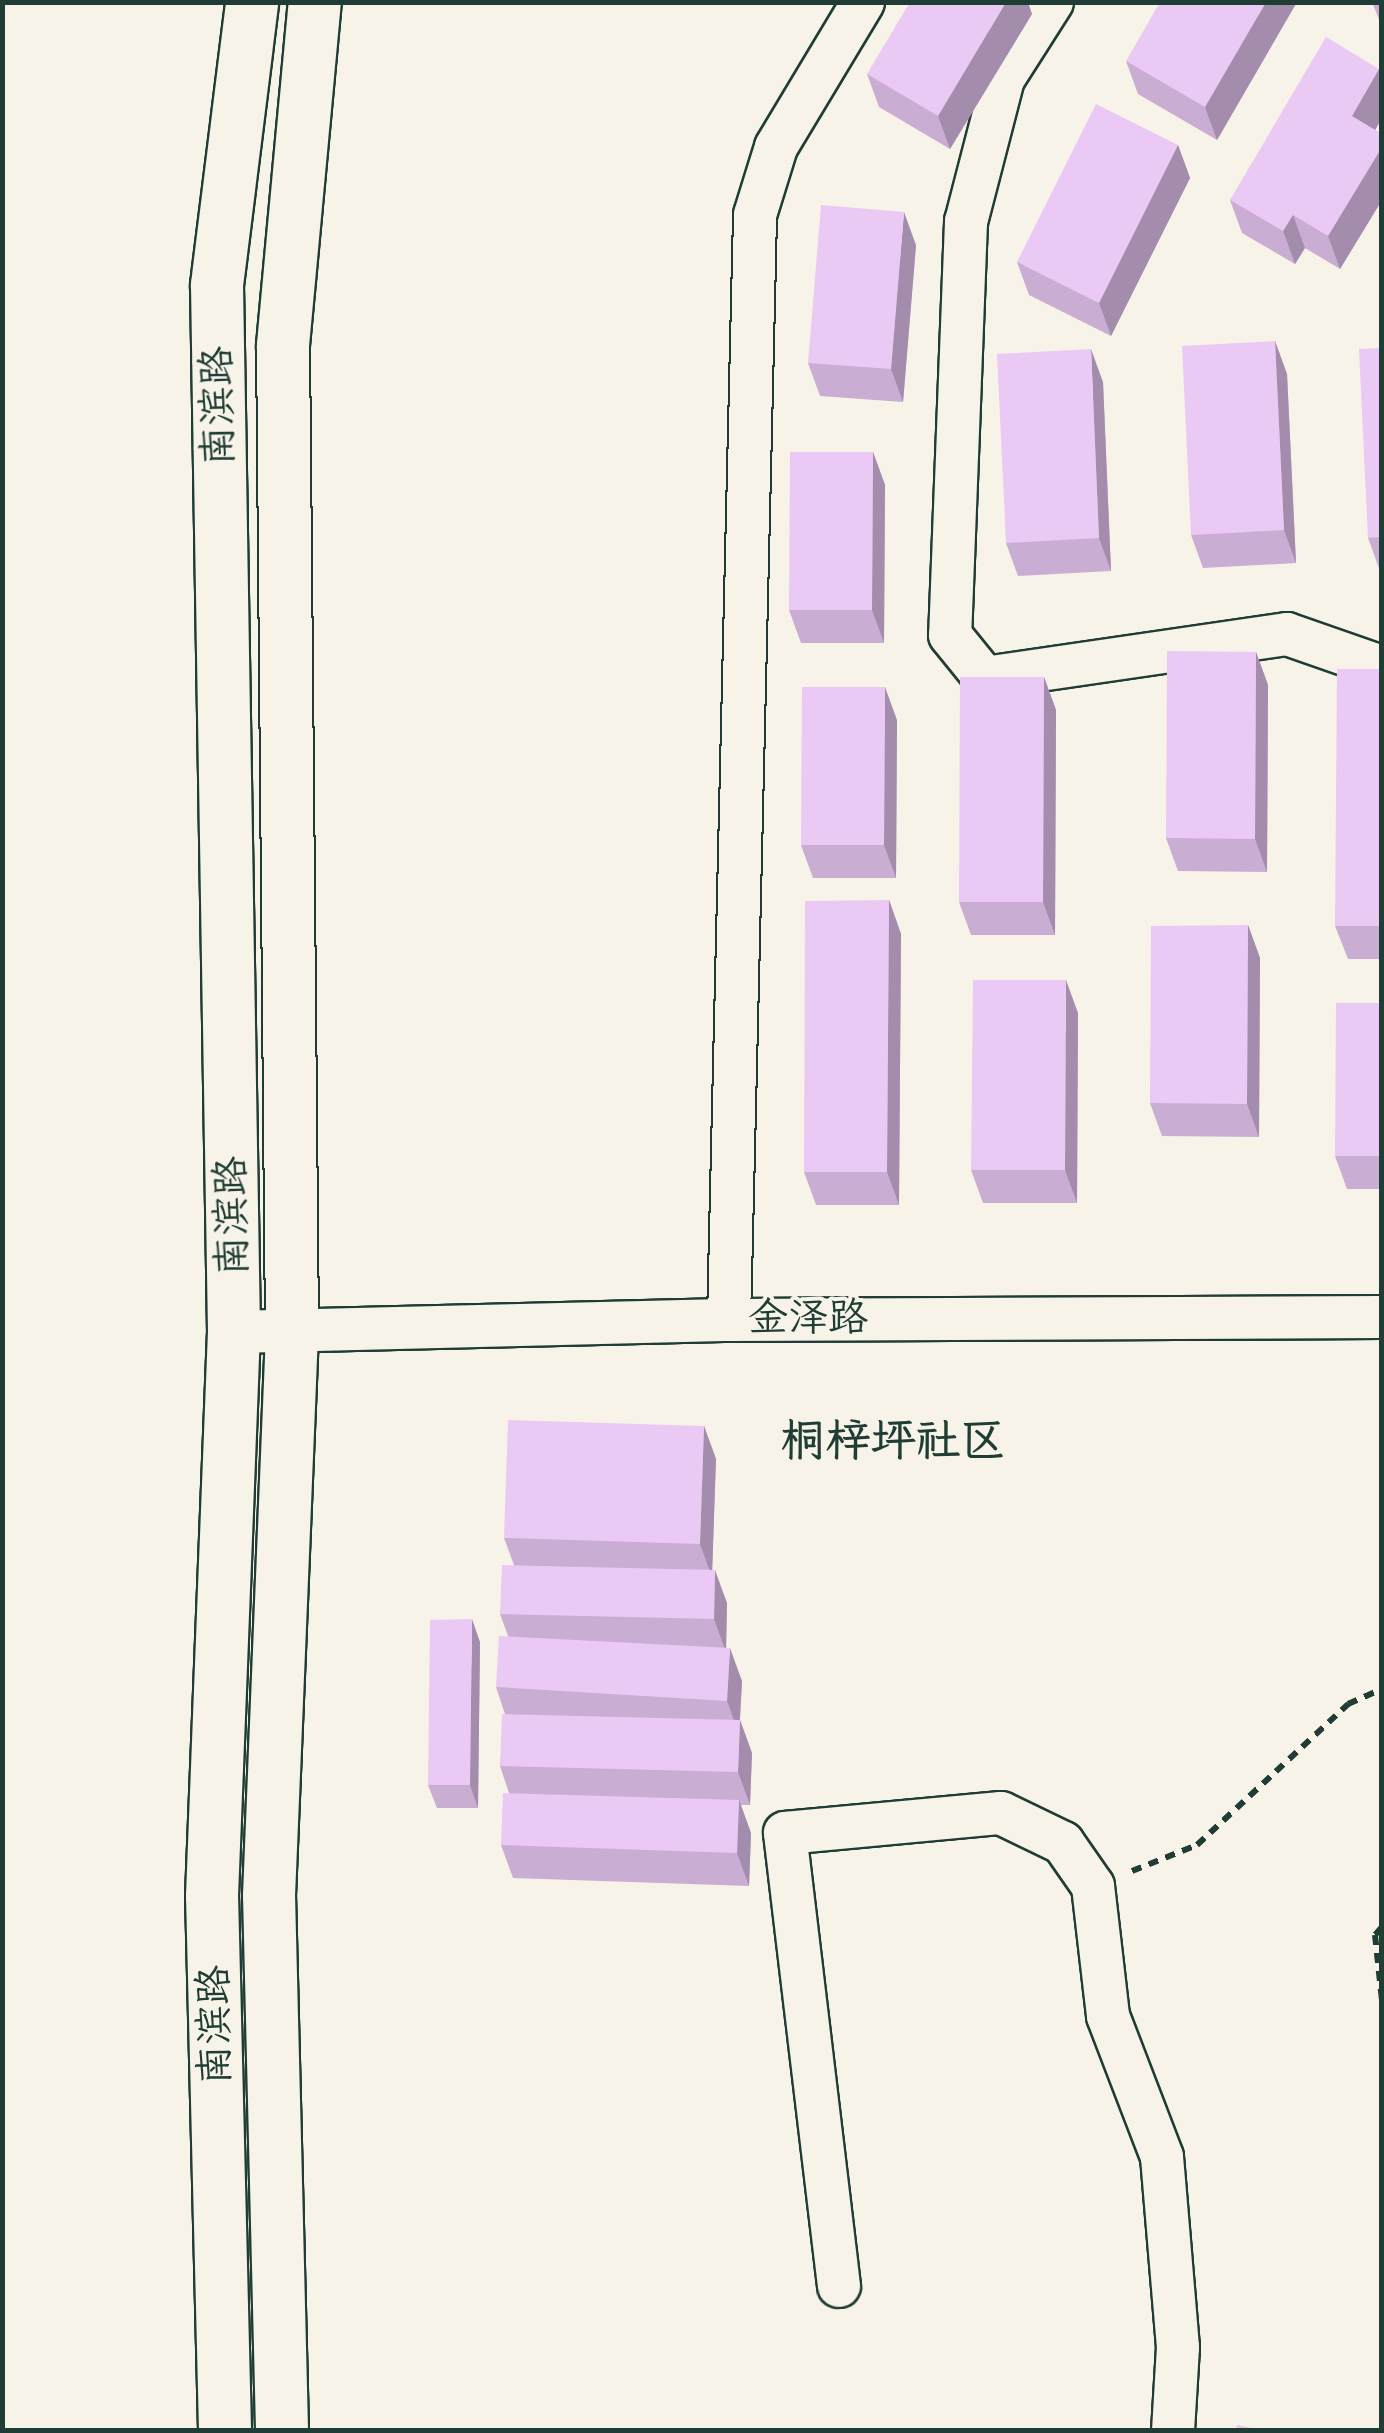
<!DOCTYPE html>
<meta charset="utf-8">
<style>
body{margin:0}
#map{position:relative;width:1384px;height:2433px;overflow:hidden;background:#f7f3e8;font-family:Mynerve,"LXGW WenKai TC",sans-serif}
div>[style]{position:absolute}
.path>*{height:6px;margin-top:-3px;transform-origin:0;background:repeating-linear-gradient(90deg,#1f3d34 0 10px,transparent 0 18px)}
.roads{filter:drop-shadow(2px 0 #1f3d34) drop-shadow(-2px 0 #1f3d34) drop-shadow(0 2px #1f3d34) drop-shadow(0 -2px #1f3d34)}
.minor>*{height:42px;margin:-21px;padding:0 21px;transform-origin:21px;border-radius:21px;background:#f7f3e8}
.major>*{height:52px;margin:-26px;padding:0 26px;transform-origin:26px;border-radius:26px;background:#f7f3e8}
.wall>*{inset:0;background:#caadd3}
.shaded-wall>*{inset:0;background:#a48dac}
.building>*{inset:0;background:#ebc9f5}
span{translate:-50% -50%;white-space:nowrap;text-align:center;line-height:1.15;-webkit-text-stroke:8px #f7f3e8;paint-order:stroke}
.street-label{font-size:40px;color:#1f3d34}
.quarter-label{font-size:45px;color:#1f3d34;font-weight:700}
.frame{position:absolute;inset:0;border:5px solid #1f3d34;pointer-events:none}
</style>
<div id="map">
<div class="path">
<i style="left:1132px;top:1871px;width:70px;rotate:-21.8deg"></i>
<i style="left:1197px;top:1845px;width:207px;rotate:-43deg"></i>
<i style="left:1348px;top:1704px;width:37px;rotate:-24deg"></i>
<i style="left:1382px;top:1927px;width:11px;rotate:131deg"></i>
<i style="left:1375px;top:1935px;width:65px;rotate:83.9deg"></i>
</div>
<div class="roads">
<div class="minor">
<i style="left:1052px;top:2px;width:91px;rotate:122.5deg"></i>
<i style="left:1003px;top:79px;width:148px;rotate:104.5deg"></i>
<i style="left:966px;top:222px;width:413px;rotate:92.2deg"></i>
<i style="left:950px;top:635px;width:55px;rotate:50.9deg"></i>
<i style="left:985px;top:678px;width:305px;rotate:-8.3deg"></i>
<i style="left:1287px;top:634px;width:101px;rotate:19.2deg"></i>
<i style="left:729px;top:1320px;width:1105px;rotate:-88.65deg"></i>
<i style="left:755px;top:215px;width:71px;rotate:-72.8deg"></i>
<i style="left:776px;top:147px;width:169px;rotate:-59deg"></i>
<i style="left:234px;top:1332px;width:495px;rotate:-1.4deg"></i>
<i style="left:729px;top:1320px;width:653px;rotate:-0.26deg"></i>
<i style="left:839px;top:2286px;width:456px;rotate:-96.8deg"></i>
<i style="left:785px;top:1833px;width:217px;rotate:-5.3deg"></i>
<i style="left:1001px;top:1813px;width:69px;rotate:25.8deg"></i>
<i style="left:1063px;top:1843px;width:52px;rotate:55.1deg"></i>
<i style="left:1093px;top:1886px;width:131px;rotate:83.4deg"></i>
<i style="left:1108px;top:2016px;width:151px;rotate:69deg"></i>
<i style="left:1162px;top:2157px;width:191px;rotate:85.2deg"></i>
<i style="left:1178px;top:2347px;width:83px;rotate:93.4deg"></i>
</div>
<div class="major">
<i style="left:225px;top:2430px;width:534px;rotate:-91.39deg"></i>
<i style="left:212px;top:1896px;width:564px;rotate:-87.77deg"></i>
<i style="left:234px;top:1332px;width:1047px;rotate:-90.93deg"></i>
<i style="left:217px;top:285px;width:285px;rotate:-82.9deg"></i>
<i style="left:282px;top:2430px;width:534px;rotate:-91.39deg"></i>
<i style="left:269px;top:1896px;width:564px;rotate:-87.66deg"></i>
<i style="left:292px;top:1332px;width:987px;rotate:-90.52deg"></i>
<i style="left:283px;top:345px;width:344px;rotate:-84.7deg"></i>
</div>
</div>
<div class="wall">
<i style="clip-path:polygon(1297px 2px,1217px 140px,1138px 94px,1126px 61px)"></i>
<i style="clip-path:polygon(1372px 2px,1382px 2px,1382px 24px,1380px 22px)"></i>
<i style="clip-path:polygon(1032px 14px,950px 149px,879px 107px,867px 74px)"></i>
<i style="clip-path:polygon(1379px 69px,1382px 75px,1382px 118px,1375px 130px,1382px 134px,1382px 200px,1340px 269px,1305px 248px,1295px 264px,1242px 233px,1230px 200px)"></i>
<i style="clip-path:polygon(1178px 145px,1190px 178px,1111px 336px,1029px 295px,1017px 262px)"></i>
<i style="clip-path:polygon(916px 245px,903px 402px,820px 396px,808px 363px)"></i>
<i style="clip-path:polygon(1275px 341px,1287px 374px,1296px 563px,1203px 568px,1191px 535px)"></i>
<i style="clip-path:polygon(1382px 348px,1382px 571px,1380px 571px,1368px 538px)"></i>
<i style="clip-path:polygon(1103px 382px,1111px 571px,1018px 576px,1006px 543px)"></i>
<i style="clip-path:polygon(873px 452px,885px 485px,884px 643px,801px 643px,789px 610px)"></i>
<i style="clip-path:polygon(1256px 652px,1268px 685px,1267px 872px,1178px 871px,1166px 838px)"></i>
<i style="clip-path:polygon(1382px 669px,1382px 959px,1348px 959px,1335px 926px)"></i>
<i style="clip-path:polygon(1044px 677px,1056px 710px,1055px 935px,971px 935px,959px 902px)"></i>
<i style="clip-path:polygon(897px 720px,896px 878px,813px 878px,801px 845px)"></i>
<i style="clip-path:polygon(889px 900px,901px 934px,899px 1205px,816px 1205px,804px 1172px)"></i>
<i style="clip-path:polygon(1248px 925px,1260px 958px,1259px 1137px,1162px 1136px,1150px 1103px)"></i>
<i style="clip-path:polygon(1382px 1003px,1382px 1189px,1347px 1189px,1335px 1156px)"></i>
<i style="clip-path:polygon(1078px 1013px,1077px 1203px,983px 1203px,971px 1170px)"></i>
<i style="clip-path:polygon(704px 1426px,716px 1459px,712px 1570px,727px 1603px,726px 1648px,742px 1681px,740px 1720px,752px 1753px,750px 1805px,741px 1805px,751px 1833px,749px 1886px,513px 1878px,501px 1845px,509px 1793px,500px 1766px,505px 1714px,496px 1687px,508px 1636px,500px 1614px,514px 1565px,504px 1538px)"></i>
<i style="clip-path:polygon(480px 1642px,478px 1808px,437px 1808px,428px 1785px)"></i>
</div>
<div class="shaded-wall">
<i style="clip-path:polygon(1006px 2px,1028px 2px,1032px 14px,950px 149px,938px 116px)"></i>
<i style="clip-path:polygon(1266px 2px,1297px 2px,1217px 140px,1205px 107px)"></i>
<i style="clip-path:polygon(1379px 69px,1382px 75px,1382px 118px,1364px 149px,1352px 116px)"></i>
<i style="clip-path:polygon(1178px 145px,1190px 178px,1111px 336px,1099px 303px)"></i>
<i style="clip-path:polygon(1382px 147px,1382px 200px,1340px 269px,1328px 236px)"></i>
<i style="clip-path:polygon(904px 212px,916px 245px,903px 402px,891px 369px)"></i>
<i style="clip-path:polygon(1293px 215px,1305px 248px,1295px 264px,1283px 231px)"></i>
<i style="clip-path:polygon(1275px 341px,1287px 374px,1296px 563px,1284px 530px)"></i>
<i style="clip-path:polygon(1091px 349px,1103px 382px,1111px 571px,1099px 538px)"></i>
<i style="clip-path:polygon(873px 452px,885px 485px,884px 643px,872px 610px)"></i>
<i style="clip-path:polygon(1256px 652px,1268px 685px,1267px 872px,1255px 839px)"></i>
<i style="clip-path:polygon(1044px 677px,1056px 710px,1055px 935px,1043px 902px)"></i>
<i style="clip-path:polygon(885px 687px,897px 720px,896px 878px,884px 845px)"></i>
<i style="clip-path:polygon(889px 900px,901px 934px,899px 1205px,887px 1172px)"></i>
<i style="clip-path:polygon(1248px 925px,1260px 958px,1259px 1137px,1247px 1104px)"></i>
<i style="clip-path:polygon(1066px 980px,1078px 1013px,1077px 1203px,1065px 1170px)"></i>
<i style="clip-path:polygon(704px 1426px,716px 1459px,712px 1577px,700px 1544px)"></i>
<i style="clip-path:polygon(715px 1570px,727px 1603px,726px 1652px,714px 1619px)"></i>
<i style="clip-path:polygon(472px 1619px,480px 1642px,478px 1808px,470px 1785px)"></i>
<i style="clip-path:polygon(730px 1648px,742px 1681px,739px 1734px,727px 1701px)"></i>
<i style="clip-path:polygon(740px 1720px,752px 1753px,750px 1805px,738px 1772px)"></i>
<i style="clip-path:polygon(739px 1800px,751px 1833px,749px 1886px,737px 1853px)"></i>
</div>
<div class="building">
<i style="clip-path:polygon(910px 2px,1006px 2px,938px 116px,867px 74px)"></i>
<i style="clip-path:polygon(1160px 2px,1266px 2px,1205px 107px,1126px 61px)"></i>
<i style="clip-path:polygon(1326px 37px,1379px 69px,1352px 116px,1382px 134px,1382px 147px,1328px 236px,1293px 215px,1283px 231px,1230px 200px)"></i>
<i style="clip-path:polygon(1096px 104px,1178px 145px,1099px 303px,1017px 262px)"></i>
<i style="clip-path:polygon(821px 205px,904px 212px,891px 369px,808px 363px)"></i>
<i style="clip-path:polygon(1275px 341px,1284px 530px,1191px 535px,1182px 346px)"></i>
<i style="clip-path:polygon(1382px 348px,1382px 537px,1368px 538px,1359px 349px)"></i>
<i style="clip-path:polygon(1091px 349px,1099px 538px,1006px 543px,997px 354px)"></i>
<i style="clip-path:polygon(790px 452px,873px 452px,872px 610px,789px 610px)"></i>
<i style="clip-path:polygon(1167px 651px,1256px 652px,1255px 839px,1166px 838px)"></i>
<i style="clip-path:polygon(1337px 669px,1382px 669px,1382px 926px,1335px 926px)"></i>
<i style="clip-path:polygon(960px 677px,1044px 677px,1043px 902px,959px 902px)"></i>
<i style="clip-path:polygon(802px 687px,885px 687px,884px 845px,801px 845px)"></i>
<i style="clip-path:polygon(889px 900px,887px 1172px,804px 1172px,805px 901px)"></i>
<i style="clip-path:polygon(1248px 925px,1247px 1104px,1150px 1103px,1151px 926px)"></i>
<i style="clip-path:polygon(973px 980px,1066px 980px,1065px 1170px,971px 1170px)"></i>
<i style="clip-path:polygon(1336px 1003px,1382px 1003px,1382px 1156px,1335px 1156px)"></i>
<i style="clip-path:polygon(508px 1420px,704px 1426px,700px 1544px,504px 1538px)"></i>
<i style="clip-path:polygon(502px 1565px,715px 1570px,714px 1619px,500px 1614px)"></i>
<i style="clip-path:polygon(472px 1619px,470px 1785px,428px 1785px,430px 1620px)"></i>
<i style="clip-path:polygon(499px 1636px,730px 1648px,727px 1701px,496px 1687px)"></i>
<i style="clip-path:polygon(502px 1714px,740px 1720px,738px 1772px,500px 1766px)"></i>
<i style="clip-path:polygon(503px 1793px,739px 1800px,737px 1853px,501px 1845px)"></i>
<i style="clip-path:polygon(1237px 2425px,1262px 2430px,1236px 2430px)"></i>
</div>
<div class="street-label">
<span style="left:219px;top:406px;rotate:-91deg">南滨路</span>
<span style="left:233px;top:1216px;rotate:-91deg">南滨路</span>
<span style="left:808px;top:1319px">金泽路</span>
<span style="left:216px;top:2025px;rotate:-91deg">南滨路</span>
</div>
<div class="quarter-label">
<span style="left:893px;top:1443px">桐梓坪社区</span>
</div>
<div class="frame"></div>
</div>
